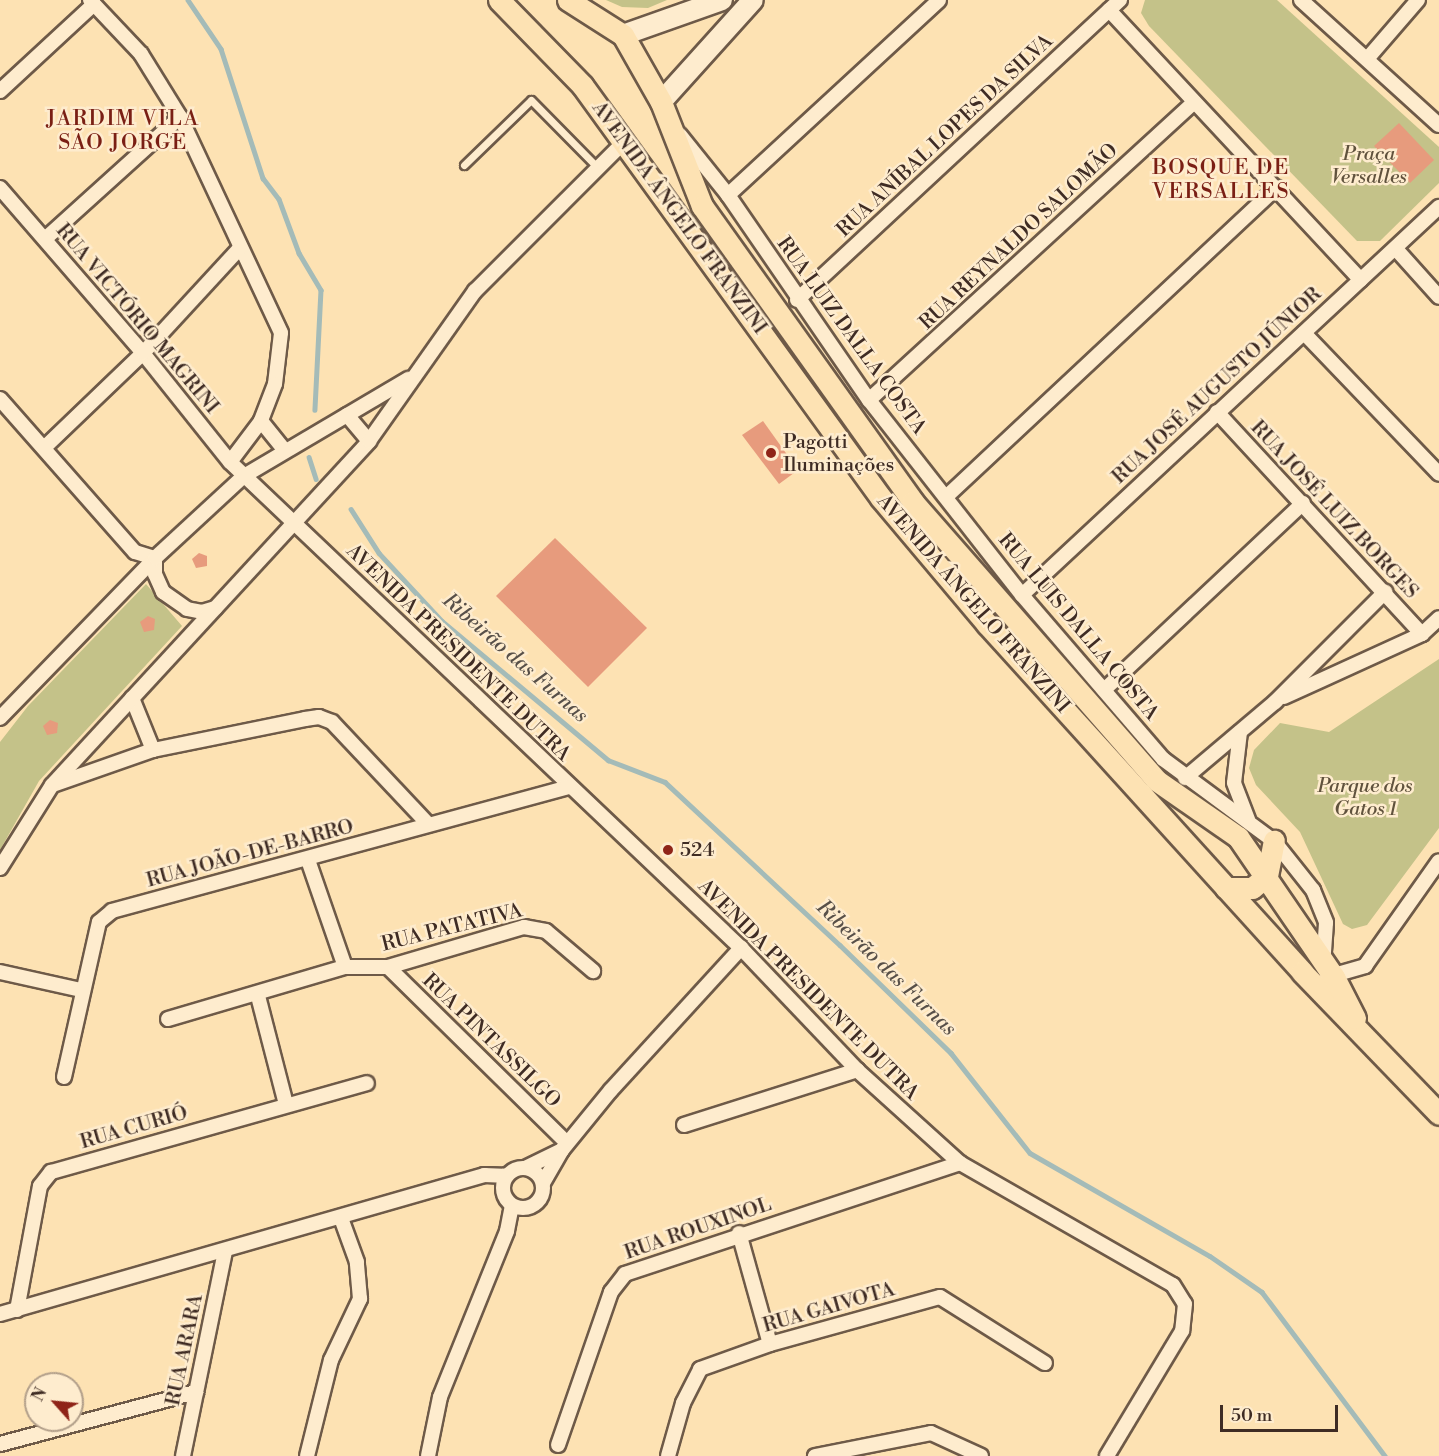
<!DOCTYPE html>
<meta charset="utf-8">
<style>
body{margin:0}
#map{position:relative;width:1439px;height:1456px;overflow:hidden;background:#fde2b3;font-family:"Libre Bodoni",serif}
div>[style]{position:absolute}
.green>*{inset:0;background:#c4c289}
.stream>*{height:4.5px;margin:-2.25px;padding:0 2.25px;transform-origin:2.25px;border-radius:2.25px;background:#a4bbb8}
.building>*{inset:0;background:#e79b7d}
.roads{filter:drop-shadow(2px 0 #6e5a48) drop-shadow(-2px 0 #6e5a48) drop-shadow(0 2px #6e5a48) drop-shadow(0 -2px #6e5a48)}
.lane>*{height:7px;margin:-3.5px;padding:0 3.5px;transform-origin:3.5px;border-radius:3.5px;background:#feecce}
.street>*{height:14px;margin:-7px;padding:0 7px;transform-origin:7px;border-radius:7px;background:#feecce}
.street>.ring{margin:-7px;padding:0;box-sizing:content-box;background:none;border:14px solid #feecce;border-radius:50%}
.secondary>*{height:20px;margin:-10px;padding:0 10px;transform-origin:10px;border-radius:10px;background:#feecce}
.primary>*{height:21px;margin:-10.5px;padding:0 10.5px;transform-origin:10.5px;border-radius:10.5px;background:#fde2b3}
.dots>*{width:16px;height:16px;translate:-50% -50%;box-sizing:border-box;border:3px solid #feecce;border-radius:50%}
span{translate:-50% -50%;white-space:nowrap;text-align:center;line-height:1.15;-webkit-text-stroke:5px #feecce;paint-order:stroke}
.street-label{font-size:20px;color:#3f2c24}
.park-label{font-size:20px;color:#60523d;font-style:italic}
.poi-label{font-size:20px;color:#3f2c24}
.left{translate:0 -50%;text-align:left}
.neighbourhood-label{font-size:21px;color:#7a1f14;letter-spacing:1.5px}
.water-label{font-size:21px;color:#585049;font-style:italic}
.north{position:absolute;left:24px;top:1372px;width:60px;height:60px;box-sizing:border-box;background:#feecce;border:2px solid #b29f8a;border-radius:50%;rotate:297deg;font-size:16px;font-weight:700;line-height:24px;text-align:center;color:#3f2c24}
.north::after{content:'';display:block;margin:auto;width:21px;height:27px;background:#8f2418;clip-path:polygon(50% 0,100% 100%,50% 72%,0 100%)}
.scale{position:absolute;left:1220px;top:1405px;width:118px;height:27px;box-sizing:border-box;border:3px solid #3f2c24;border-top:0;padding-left:8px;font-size:18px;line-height:21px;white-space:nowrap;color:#3f2c24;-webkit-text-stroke:4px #feecce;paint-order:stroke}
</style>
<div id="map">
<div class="green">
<i style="clip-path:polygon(606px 0,667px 0,648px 8px,622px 7px)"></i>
<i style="clip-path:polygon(1145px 0,1277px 0,1439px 147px,1439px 183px,1380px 241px,1357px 241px,1149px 26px,1141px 13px)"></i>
<i style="clip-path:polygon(146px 584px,182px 626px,39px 781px,0 850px,0 742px,28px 706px)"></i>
<i style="clip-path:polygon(1439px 659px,1439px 828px,1367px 925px,1352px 929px,1343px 924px,1300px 832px,1256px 785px,1249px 768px,1254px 750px,1280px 723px,1329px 732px)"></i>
</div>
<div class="stream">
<i style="left:188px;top:0;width:59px;rotate:56deg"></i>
<i style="left:221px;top:49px;width:136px;rotate:72deg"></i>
<i style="left:263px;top:178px;width:26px;rotate:53deg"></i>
<i style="left:279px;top:199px;width:58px;rotate:69.7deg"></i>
<i style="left:299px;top:253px;width:43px;rotate:59.3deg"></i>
<i style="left:321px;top:290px;width:120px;rotate:92.9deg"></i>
<i style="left:309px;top:457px;width:23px;rotate:72deg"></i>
<i style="left:351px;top:509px;width:52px;rotate:57.5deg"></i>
<i style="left:379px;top:553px;width:93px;rotate:47.2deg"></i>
<i style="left:442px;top:621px;width:217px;rotate:39.9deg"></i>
<i style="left:608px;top:760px;width:61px;rotate:21.1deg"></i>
<i style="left:665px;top:782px;width:239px;rotate:43deg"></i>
<i style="left:840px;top:945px;width:155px;rotate:44.2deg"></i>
<i style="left:951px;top:1053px;width:127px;rotate:51.7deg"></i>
<i style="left:1030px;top:1153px;width:207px;rotate:29.8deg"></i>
<i style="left:1210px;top:1256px;width:63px;rotate:34.7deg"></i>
<i style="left:1262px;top:1292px;width:205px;rotate:53.1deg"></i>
</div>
<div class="building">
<i style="clip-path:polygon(1399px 123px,1434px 160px,1410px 183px,1374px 146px)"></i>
<i style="clip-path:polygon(763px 421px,798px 470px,779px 484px,742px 435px)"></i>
<i style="clip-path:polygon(555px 538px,647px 628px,588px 687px,496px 596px)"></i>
<i style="clip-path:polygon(199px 553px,207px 556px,207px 566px,196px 568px,192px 559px)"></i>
<i style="clip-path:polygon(148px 616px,155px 619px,154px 630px,144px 632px,140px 622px)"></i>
<i style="clip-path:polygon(50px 720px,58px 723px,57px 733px,47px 735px,43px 726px)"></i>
</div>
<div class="roads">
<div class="lane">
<i style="left:464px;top:165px;width:93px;rotate:-44.1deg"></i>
<i style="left:531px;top:100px;width:95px;rotate:45.4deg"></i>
</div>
<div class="street">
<i style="left:90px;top:0;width:74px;rotate:46.6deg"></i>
<i style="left:141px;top:54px;width:74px;rotate:58.2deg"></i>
<i style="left:180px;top:117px;width:238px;rotate:64.9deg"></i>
<i style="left:281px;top:333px;width:51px;rotate:96.7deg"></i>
<i style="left:275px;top:384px;width:40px;rotate:111deg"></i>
<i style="left:261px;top:421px;width:51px;rotate:127.1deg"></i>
<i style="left:1301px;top:0;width:186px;rotate:42.2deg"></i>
<i style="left:1109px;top:10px;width:369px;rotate:47deg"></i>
<i style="left:1367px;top:59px;width:78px;rotate:-49.2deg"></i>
<i style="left:0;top:91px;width:128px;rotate:-42.8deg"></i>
<i style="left:680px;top:135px;width:77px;rotate:51.3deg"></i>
<i style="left:728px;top:195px;width:249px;rotate:55.5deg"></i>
<i style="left:869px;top:400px;width:248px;rotate:51.9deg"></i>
<i style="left:1022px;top:595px;width:216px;rotate:49.3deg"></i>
<i style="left:1163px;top:759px;width:138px;rotate:36.5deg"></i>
<i style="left:1274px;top:841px;width:63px;rotate:51.5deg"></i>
<i style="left:1313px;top:890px;width:35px;rotate:68deg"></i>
<i style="left:1326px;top:923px;width:39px;rotate:94deg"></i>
<i style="left:0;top:188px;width:218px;rotate:49.1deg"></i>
<i style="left:143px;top:353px;width:139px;rotate:51.4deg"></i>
<i style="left:230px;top:462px;width:705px;rotate:43.56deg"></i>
<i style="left:741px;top:948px;width:168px;rotate:46.4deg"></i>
<i style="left:857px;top:1070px;width:139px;rotate:42.1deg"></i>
<i style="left:960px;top:1163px;width:245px;rotate:29.8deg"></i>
<i style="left:1173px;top:1285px;width:22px;rotate:58deg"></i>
<i style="left:1185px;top:1304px;width:27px;rotate:96deg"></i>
<i style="left:1182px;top:1331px;width:146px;rotate:121deg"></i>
<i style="left:728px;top:195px;width:287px;rotate:-42.7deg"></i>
<i style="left:45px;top:239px;width:182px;rotate:-42.1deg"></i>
<i style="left:1396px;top:249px;width:64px;rotate:48.1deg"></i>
<i style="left:797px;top:300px;width:441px;rotate:-42.9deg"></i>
<i style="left:1304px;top:333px;width:195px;rotate:46.2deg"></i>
<i style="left:0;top:399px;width:204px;rotate:48.6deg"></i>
<i style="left:135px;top:552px;width:21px;rotate:17deg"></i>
<i style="left:155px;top:558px;width:16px;rotate:90deg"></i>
<i style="left:155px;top:574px;width:20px;rotate:66deg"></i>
<i style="left:163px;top:592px;width:29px;rotate:35deg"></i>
<i style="left:187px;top:609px;width:15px;rotate:11deg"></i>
<i style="left:202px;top:612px;width:14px;rotate:-17deg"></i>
<i style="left:869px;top:400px;width:441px;rotate:-42.5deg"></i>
<i style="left:1217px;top:412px;width:302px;rotate:47.3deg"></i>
<i style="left:347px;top:415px;width:34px;rotate:50deg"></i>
<i style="left:261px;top:421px;width:38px;rotate:51deg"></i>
<i style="left:45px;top:447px;width:136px;rotate:-43.8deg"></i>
<i style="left:143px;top:353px;width:142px;rotate:-47.3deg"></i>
<i style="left:946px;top:497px;width:453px;rotate:-43.1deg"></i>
<i style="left:1022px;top:595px;width:570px;rotate:-42.94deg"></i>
<i style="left:1104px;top:690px;width:273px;rotate:-43.2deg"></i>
<i style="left:1284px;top:697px;width:152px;rotate:-24.5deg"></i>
<i style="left:1422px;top:634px;width:23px;rotate:-43deg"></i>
<i style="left:132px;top:698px;width:56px;rotate:68deg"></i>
<i style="left:153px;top:750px;width:155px;rotate:-11.5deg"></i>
<i style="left:305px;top:719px;width:14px;rotate:-8deg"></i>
<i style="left:319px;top:717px;width:14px;rotate:21deg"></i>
<i style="left:332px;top:722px;width:140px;rotate:46.7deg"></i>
<i style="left:0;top:718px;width:223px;rotate:-45.9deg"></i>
<i style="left:155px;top:558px;width:121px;rotate:-42.7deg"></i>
<i style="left:244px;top:476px;width:191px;rotate:-30.6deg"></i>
<i style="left:1240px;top:732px;width:51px;rotate:96.7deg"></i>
<i style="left:1234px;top:783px;width:40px;rotate:69deg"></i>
<i style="left:1185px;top:778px;width:118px;rotate:-40.2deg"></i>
<i style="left:1275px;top:702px;width:156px;rotate:-45deg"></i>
<i style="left:53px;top:785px;width:106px;rotate:-19.3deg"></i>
<i style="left:308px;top:860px;width:113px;rotate:70.9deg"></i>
<i style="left:0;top:868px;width:98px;rotate:-57.9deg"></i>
<i style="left:52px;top:785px;width:468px;rotate:-47.3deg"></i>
<i style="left:369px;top:441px;width:184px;rotate:-54.8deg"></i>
<i style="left:475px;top:291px;width:211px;rotate:-45deg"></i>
<i style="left:388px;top:967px;width:251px;rotate:44.5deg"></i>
<i style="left:0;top:972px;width:83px;rotate:12.5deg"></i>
<i style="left:1327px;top:977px;width:40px;rotate:-16deg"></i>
<i style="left:1365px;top:966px;width:128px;rotate:-54.8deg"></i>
<i style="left:258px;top:996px;width:112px;rotate:75.5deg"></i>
<i style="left:168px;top:1019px;width:184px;rotate:-16.4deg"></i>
<i style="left:345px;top:967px;width:43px"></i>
<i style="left:388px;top:967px;width:142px;rotate:-16.4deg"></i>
<i style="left:524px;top:927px;width:22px;rotate:10deg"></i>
<i style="left:546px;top:931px;width:62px;rotate:40.4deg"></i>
<i style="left:64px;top:1077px;width:159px;rotate:-77.3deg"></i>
<i style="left:99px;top:922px;width:17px;rotate:-40deg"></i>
<i style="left:112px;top:911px;width:473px;rotate:-15.2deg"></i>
<i style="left:684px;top:1125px;width:182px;rotate:-17.6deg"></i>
<i class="ring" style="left:503px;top:1168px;width:26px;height:26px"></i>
<i style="left:525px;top:1168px;width:41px;rotate:-25.9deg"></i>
<i style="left:543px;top:1183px;width:38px;rotate:-60deg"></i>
<i style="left:562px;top:1150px;width:77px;rotate:-50.8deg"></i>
<i style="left:611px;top:1090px;width:193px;rotate:-47.5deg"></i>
<i style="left:739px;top:1233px;width:115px;rotate:74.4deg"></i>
<i style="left:17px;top:1310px;width:126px;rotate:-79.5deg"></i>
<i style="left:40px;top:1186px;width:18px;rotate:-52deg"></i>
<i style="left:51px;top:1172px;width:328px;rotate:-15.7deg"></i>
<i style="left:0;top:1314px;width:504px;rotate:-16.02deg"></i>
<i style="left:484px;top:1175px;width:23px;rotate:2deg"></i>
<i style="left:0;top:1444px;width:203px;rotate:-14.9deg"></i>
<i style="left:558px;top:1445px;width:162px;rotate:-70.9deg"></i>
<i style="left:611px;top:1292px;width:23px;rotate:-52deg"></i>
<i style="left:625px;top:1274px;width:353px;rotate:-18.3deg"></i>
<i style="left:183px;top:1456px;width:209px;rotate:-78.4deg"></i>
<i style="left:307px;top:1456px;width:99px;rotate:-76deg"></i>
<i style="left:331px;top:1360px;width:68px;rotate:-64.6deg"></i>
<i style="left:360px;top:1299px;width:37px;rotate:-95deg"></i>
<i style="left:357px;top:1262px;width:47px;rotate:-110deg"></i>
<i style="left:428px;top:1456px;width:60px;rotate:-78.5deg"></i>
<i style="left:440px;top:1397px;width:179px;rotate:-68deg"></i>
<i style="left:507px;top:1231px;width:25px;rotate:-79deg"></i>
<i style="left:668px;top:1456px;width:55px;rotate:-74.2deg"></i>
<i style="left:683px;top:1403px;width:38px;rotate:-63deg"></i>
<i style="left:700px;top:1369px;width:74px;rotate:-19.7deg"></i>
<i style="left:770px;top:1344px;width:176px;rotate:-15.5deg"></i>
<i style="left:940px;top:1297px;width:124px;rotate:32.2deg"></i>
<i style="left:815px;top:1456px;width:118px;rotate:-11.2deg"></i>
<i style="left:931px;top:1433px;width:55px;rotate:24.7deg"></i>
</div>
<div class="secondary">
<i style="left:623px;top:35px;width:105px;rotate:-19.5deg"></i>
<i style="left:661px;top:102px;width:137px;rotate:-48deg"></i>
</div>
<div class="primary">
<i style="left:499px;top:0;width:119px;rotate:45.7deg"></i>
<i style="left:582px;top:85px;width:510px;rotate:54.1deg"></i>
<i style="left:881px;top:498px;width:165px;rotate:49.9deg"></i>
<i style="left:987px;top:624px;width:469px;rotate:47.8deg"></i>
<i style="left:1302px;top:972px;width:197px;rotate:46deg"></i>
<i style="left:568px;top:0;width:65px;rotate:32.5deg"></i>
<i style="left:623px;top:35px;width:77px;rotate:60.4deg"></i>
<i style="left:661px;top:102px;width:112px;rotate:68.5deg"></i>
<i style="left:702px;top:206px;width:364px;rotate:54.5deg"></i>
<i style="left:913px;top:502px;width:369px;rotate:48.8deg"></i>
<i style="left:1156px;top:780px;width:100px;rotate:34.8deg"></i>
<i style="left:1238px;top:837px;width:170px;rotate:55.6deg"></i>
<i style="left:1334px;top:977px;width:46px;rotate:62.9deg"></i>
<i style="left:1226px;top:888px;width:26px"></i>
<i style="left:1252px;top:888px;width:19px;rotate:-39deg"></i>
<i style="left:1267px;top:876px;width:36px;rotate:-79deg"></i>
</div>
</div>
<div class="dots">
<i style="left:771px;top:453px;background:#8f2418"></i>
<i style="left:668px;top:850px;background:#8f2418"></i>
</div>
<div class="street-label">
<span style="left:945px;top:136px;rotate:-43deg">RUA ANÍBAL LOPES DA SILVA</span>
<span style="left:679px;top:218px;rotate:54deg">AVENIDA ÂNGELO FRANZINI</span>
<span style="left:1019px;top:237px;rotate:-43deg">RUA REYNALDO SALOMÃO</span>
<span style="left:137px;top:319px;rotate:50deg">RUA VICTÓRIO MAGRINI</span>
<span style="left:851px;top:336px;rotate:54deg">RUA LUIZ DALLA COSTA</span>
<span style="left:1217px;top:386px;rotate:-43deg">RUA JOSÉ AUGUSTO JÚNIOR</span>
<span style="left:1334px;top:510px;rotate:47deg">RUA JOSÉ LUIZ BORGES</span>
<span style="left:973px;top:604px;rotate:49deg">AVENIDA ÂNGELO FRANZINI</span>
<span style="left:1078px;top:627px;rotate:50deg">RUA LUIS DALLA COSTA</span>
<span style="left:458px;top:653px;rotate:44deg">AVENIDA PRESIDENTE DUTRA</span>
<span style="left:250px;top:854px;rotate:-15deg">RUA JOÃO-DE-BARRO</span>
<span style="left:452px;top:928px;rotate:-14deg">RUA PATATIVA</span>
<span style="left:808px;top:990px;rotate:45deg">AVENIDA PRESIDENTE DUTRA</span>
<span style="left:491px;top:1041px;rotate:44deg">RUA PINTASSILGO</span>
<span style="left:134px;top:1128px;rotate:-16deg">RUA CURIÓ</span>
<span style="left:698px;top:1229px;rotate:-19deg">RUA ROUXINOL</span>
<span style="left:829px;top:1308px;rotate:-16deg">RUA GAIVOTA</span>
<span style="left:185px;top:1350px;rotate:-78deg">RUA ARARA</span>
</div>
<div class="park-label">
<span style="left:1369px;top:166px">Praça<br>Versalles</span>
<span style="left:1365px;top:798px">Parque dos<br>Gatos 1</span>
</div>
<div class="poi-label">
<span class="left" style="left:783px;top:454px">Pagotti<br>Iluminações</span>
<span class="left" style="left:680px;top:850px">524</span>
</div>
<div class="neighbourhood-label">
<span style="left:123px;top:131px">JARDIM VILA<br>SÃO JORGE</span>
<span style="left:1221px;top:180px">BOSQUE DE<br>VERSALLES</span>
</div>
<div class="water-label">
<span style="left:515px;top:658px;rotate:41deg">Ribeirão das Furnas</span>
<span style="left:886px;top:968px;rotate:44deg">Ribeirão das Furnas</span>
</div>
<div class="north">N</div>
<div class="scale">50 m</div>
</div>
